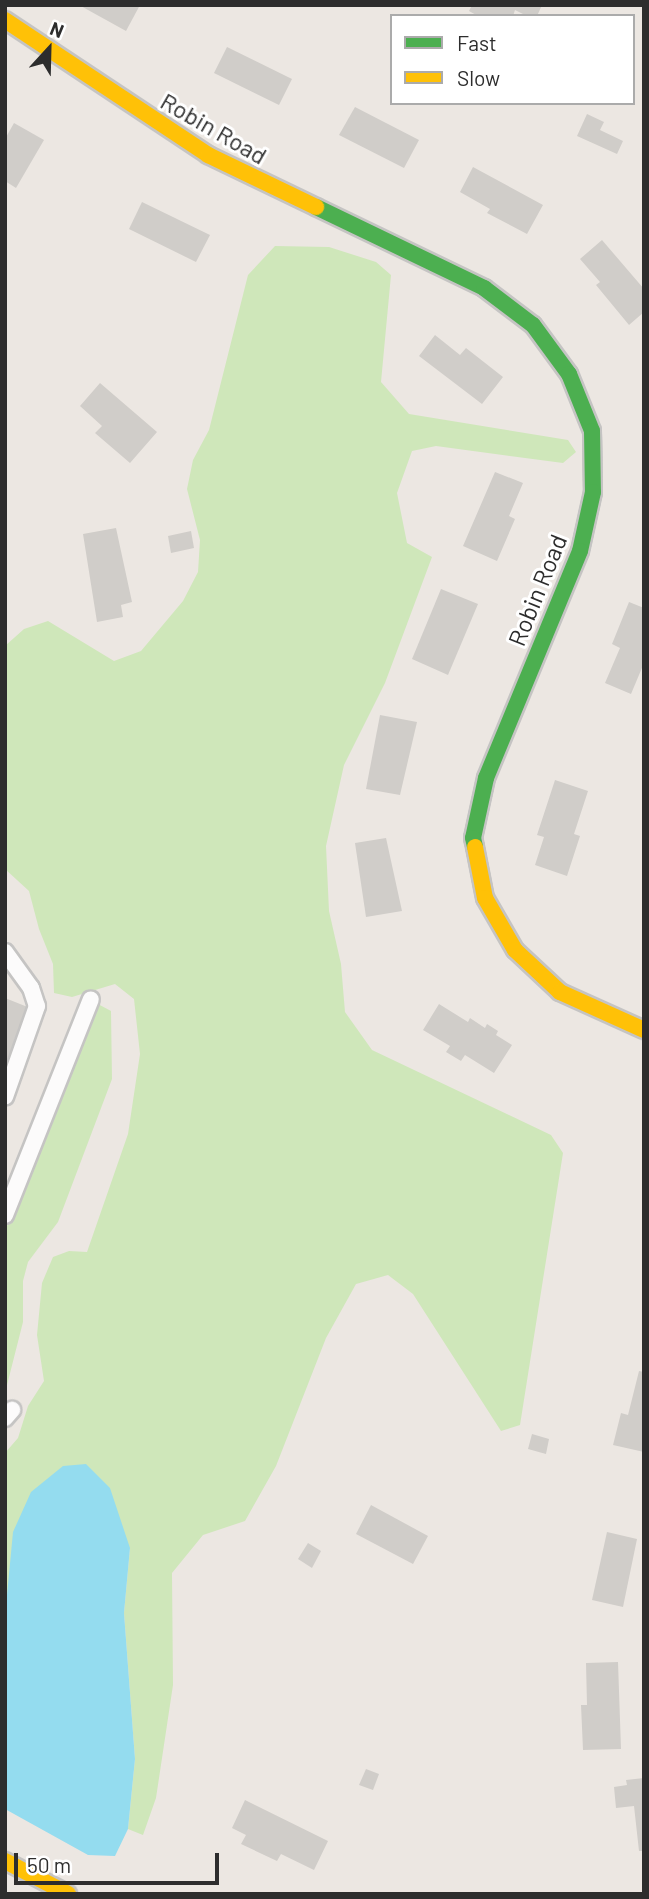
<!DOCTYPE html>
<style>
body{margin:0}
#map{position:relative;width:649px;height:1899px;overflow:hidden;background:#ece7e2;font-family:Barlow,sans-serif}
div>[style]{position:absolute}
.green>*{inset:0;background:#cfe7ba}
.water>*{inset:0;background:#94dcef}
.building>*{inset:0;background:#d0cdc9}
.roads{filter:drop-shadow(2px 0 #c5c4c3) drop-shadow(-2px 0 #c5c4c3) drop-shadow(0 2px #c5c4c3) drop-shadow(0 -2px #c5c4c3)}
.lane>*{height:16px;margin:-8px;padding:0 8px;transform-origin:8px;border-radius:8px;background:#fcfbfb}
.fast>*{height:16px;margin:-8px;padding:0 8px;transform-origin:8px;border-radius:8px;background:#4caf50}
.slow>*{height:16px;margin:-8px;padding:0 8px;transform-origin:8px;border-radius:8px;background:#ffc107}
span{translate:-50% -50%;white-space:nowrap;text-align:center;line-height:1.15;-webkit-text-stroke:6px #fff;paint-order:stroke}
.street-label{font-size:24px;color:#2d2d2d}
.frame{position:absolute;inset:0;border:7px solid #2d2d2d;pointer-events:none}
.legend{position:absolute;left:390px;top:14px;width:245px;height:91px;box-sizing:border-box;background:#fff;border:2px solid #ababab;margin:0;padding:9px 12px;list-style:none;font-size:21px;color:#2d2d2d}
.legend li{display:flex;align-items:center;gap:14px;height:35px}
.legend b{width:35px;border:2px solid #ababab}
.north{position:absolute;left:14px;top:14px;width:70px;height:70px;-webkit-text-stroke:5px #fff;paint-order:stroke;rotate:22deg;font-size:19px;font-weight:700;line-height:28px;text-align:center;color:#2d2d2d}
.north::after{content:'';display:block;margin:auto;width:24px;height:32px;background:#2d2d2d;clip-path:polygon(50% 0,100% 100%,50% 72%,0 100%)}
.scale{position:absolute;left:14px;top:1853px;width:205px;height:32px;box-sizing:border-box;border:4px solid #2d2d2d;border-top:0;padding-left:9px;font-size:21px;line-height:24px;white-space:nowrap;color:#2d2d2d;-webkit-text-stroke:5px #fff;paint-order:stroke}
</style>
<div id="map">
<div class="green">
<i style="clip-path:polygon(275px 246px,329px 247px,376px 262px,391px 275px,381px 382px,409px 414px,568px 440px,576px 452px,563px 463px,436px 446px,412px 451px,397px 493px,407px 543px,432px 557px,385px 683px,344px 765px,326px 846px,329px 911px,341px 964px,345px 1012px,372px 1050px,551px 1135px,563px 1153px,520px 1425px,501px 1431px,413px 1294px,388px 1275px,356px 1284px,326px 1338px,276px 1466px,245px 1521px,203px 1535px,172px 1573px,173px 1685px,156px 1798px,143px 1835px,128px 1829px,135px 1759px,124px 1613px,130px 1548px,5px 1616px,5px 1453px,18px 1438px,28px 1406px,44px 1381px,37px 1335px,42px 1283px,53px 1257px,69px 1251px,87px 1252px,128px 1134px,140px 1054px,134px 999px,115px 984px,72px 997px,54px 993px,53px 964px,39px 929px,29px 891px,5px 869px,5px 646px,24px 629px,48px 621px,114px 661px,141px 651px,183px 601px,198px 572px,200px 540px,187px 489px,193px 460px,209px 430px,248px 275px)"></i>
<i style="clip-path:polygon(96px 1003px,111px 1011px,112px 1079px,58px 1222px,28px 1262px,23px 1281px,23px 1322px,5px 1393px,5px 1231px)"></i>
</div>
<div class="water">
<i style="clip-path:polygon(86px 1464px,110px 1488px,130px 1548px,124px 1613px,135px 1759px,128px 1829px,115px 1856px,88px 1855px,5px 1809px,5px 1616px,13px 1532px,31px 1492px,63px 1466px)"></i>
</div>
<div class="building">
<i style="clip-path:polygon(79px 5px,140px 5px,126px 31px)"></i>
<i style="clip-path:polygon(472px 5px,542px 5px,537px 16px,527px 16px,515px 10px,513px 16px,478px 16px,469px 11px)"></i>
<i style="clip-path:polygon(227px 47px,292px 79px,279px 105px,214px 73px)"></i>
<i style="clip-path:polygon(355px 107px,419px 140px,404px 168px,339px 135px)"></i>
<i style="clip-path:polygon(587px 114px,604px 122px,600px 130px,623px 141px,617px 154px,577px 136px)"></i>
<i style="clip-path:polygon(14px 123px,44px 140px,16px 188px,5px 181px,5px 139px)"></i>
<i style="clip-path:polygon(473px 167px,543px 205px,527px 234px,487px 213px,490px 209px,460px 192px)"></i>
<i style="clip-path:polygon(142px 202px,210px 235px,196px 262px,129px 229px)"></i>
<i style="clip-path:polygon(602px 240px,644px 289px,644px 312px,629px 325px,596px 285px,600px 282px,580px 259px)"></i>
<i style="clip-path:polygon(435px 335px,460px 355px,466px 348px,503px 377px,482px 404px,419px 356px)"></i>
<i style="clip-path:polygon(100px 383px,157px 432px,130px 463px,95px 433px,102px 426px,80px 406px)"></i>
<i style="clip-path:polygon(495px 472px,523px 483px,509px 516px,515px 519px,497px 561px,463px 546px)"></i>
<i style="clip-path:polygon(116px 528px,132px 602px,121px 605px,123px 617px,97px 622px,83px 534px)"></i>
<i style="clip-path:polygon(191px 531px,194px 548px,171px 553px,168px 536px)"></i>
<i style="clip-path:polygon(441px 589px,478px 604px,448px 675px,412px 659px)"></i>
<i style="clip-path:polygon(629px 602px,644px 608px,644px 663px,631px 694px,605px 683px,620px 648px,612px 644px)"></i>
<i style="clip-path:polygon(380px 715px,417px 722px,400px 795px,366px 789px)"></i>
<i style="clip-path:polygon(555px 780px,588px 791px,574px 834px,580px 836px,567px 876px,535px 865px,544px 837px,537px 835px)"></i>
<i style="clip-path:polygon(386px 838px,402px 911px,366px 917px,355px 843px)"></i>
<i style="clip-path:polygon(5px 998px,30px 1008px,5px 1074px)"></i>
<i style="clip-path:polygon(439px 1004px,468px 1022px,470px 1018px,485px 1028px,487px 1024px,498px 1031px,496px 1035px,512px 1045px,494px 1073px,465px 1055px,461px 1061px,446px 1052px,450px 1046px,423px 1030px)"></i>
<i style="clip-path:polygon(639px 1371px,644px 1372px,644px 1452px,613px 1445px,621px 1413px,628px 1415px)"></i>
<i style="clip-path:polygon(532px 1434px,549px 1439px,546px 1454px,528px 1449px)"></i>
<i style="clip-path:polygon(371px 1505px,428px 1536px,413px 1564px,356px 1534px)"></i>
<i style="clip-path:polygon(607px 1532px,637px 1539px,623px 1607px,592px 1600px)"></i>
<i style="clip-path:polygon(308px 1543px,321px 1551px,312px 1568px,298px 1559px)"></i>
<i style="clip-path:polygon(618px 1662px,621px 1749px,583px 1750px,581px 1705px,587px 1705px,586px 1663px)"></i>
<i style="clip-path:polygon(366px 1769px,379px 1774px,373px 1790px,359px 1785px)"></i>
<i style="clip-path:polygon(644px 1778px,644px 1851px,639px 1851px,634px 1806px,616px 1808px,614px 1787px,627px 1785px,626px 1780px)"></i>
<i style="clip-path:polygon(245px 1800px,328px 1841px,314px 1870px,281px 1854px,277px 1861px,241px 1844px,246px 1835px,232px 1828px)"></i>
</div>
<div class="roads">
<div class="lane">
<i style="left:5px;top:952px;width:44px;rotate:54.2deg"></i>
<i style="left:31px;top:988px;width:19px;rotate:72deg"></i>
<i style="left:37px;top:1006px;width:96px;rotate:109.4deg"></i>
<i style="left:5px;top:1215px;width:232px;rotate:-68.3deg"></i>
<i style="left:5px;top:1418px;width:11px;rotate:-49deg"></i>
</div>
<div class="fast">
<i style="left:316px;top:207px;width:187px;rotate:25.7deg"></i>
<i style="left:484px;top:288px;width:61px;rotate:37.1deg"></i>
<i style="left:533px;top:325px;width:61px;rotate:53.7deg"></i>
<i style="left:569px;top:374px;width:61px;rotate:68deg"></i>
<i style="left:592px;top:431px;width:61px;rotate:89.1deg"></i>
<i style="left:593px;top:492px;width:60px;rotate:102.4deg"></i>
<i style="left:580px;top:551px;width:246px;rotate:112.5deg"></i>
<i style="left:486px;top:778px;width:61px;rotate:102.2deg"></i>
<i style="left:473px;top:838px;width:9px;rotate:77deg"></i>
</div>
<div class="slow">
<i style="left:5px;top:20px;width:244px;rotate:33.6deg"></i>
<i style="left:208px;top:155px;width:120px;rotate:25.7deg"></i>
<i style="left:475px;top:847px;width:52px;rotate:78.9deg"></i>
<i style="left:485px;top:898px;width:60px;rotate:60deg"></i>
<i style="left:515px;top:950px;width:62px;rotate:43deg"></i>
<i style="left:560px;top:992px;width:92px;rotate:24.3deg"></i>
<i style="left:5px;top:1861px;width:71px;rotate:27.6deg"></i>
</div>
</div>
<div class="street-label">
<span style="left:214px;top:128px;rotate:30deg">Robin Road</span>
<span style="left:537px;top:590px;rotate:-68deg">Robin Road</span>
</div>
<div class="frame"></div>
<ul class="legend">
<li><b style="height:9px;background:#4caf50"></b>Fast</li>
<li><b style="height:9px;background:#ffc107"></b>Slow</li>
</ul>
<div class="north">N</div>
<div class="scale">50 m</div>
</div>
